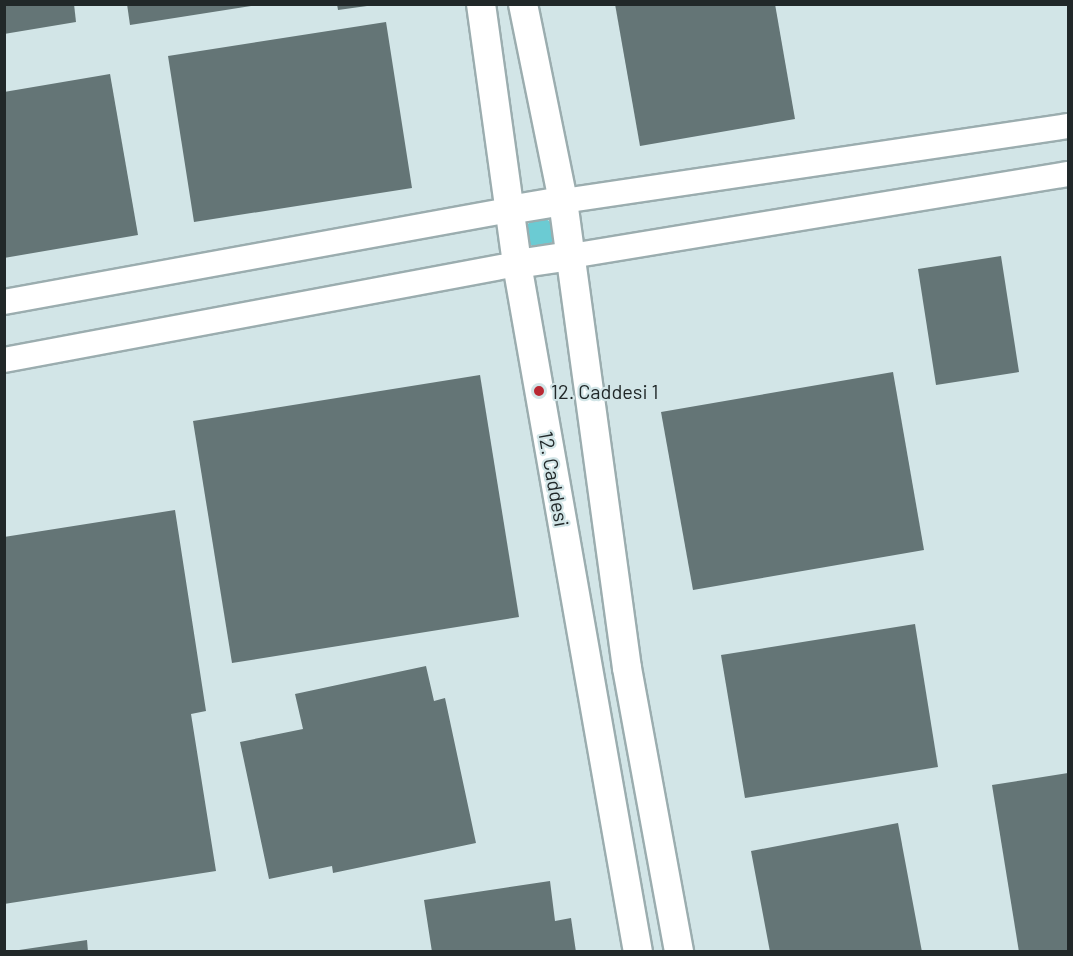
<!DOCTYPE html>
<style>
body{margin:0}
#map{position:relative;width:1073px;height:956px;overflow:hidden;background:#d2e5e7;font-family:Barlow,sans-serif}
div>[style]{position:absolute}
.green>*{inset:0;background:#6bcbd3}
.round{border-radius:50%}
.building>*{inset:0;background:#647576}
.roads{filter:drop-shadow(2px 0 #9badaf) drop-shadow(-2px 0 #9badaf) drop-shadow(0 2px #9badaf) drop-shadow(0 -2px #9badaf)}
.minor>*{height:24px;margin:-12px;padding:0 12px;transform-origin:12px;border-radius:12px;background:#fff}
.tertiary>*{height:28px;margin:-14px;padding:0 14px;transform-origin:14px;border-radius:14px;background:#fff}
.dots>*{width:16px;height:16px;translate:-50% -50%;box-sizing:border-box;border:3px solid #d2e5e7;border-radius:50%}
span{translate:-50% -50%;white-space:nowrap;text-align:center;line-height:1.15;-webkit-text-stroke:4.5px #d2e5e7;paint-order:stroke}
.poi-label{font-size:20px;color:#212829}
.left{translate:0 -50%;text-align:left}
.street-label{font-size:20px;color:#212829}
.frame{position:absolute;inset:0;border:6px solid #212829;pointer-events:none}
</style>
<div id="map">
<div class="green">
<i class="round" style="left:525px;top:218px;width:30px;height:30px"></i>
</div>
<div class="building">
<i style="clip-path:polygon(4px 4px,74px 4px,76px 22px,4px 34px)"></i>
<i style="clip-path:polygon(127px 4px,251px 4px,251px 6px,130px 25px)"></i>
<i style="clip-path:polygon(337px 4px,367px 4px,367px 6px,338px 10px)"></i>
<i style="clip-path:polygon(615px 4px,775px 4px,795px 119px,640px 146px)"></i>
<i style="clip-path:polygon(386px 22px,412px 188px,194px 222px,168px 56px)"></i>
<i style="clip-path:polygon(110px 74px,138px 235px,4px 258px,4px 92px)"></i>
<i style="clip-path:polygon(1001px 256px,1019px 372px,936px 385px,918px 269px)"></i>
<i style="clip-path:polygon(893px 372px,924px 550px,693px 590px,661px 412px)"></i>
<i style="clip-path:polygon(480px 375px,519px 617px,232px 663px,193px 421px)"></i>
<i style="clip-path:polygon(175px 510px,206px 711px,191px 714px,216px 871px,4px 904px,4px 537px)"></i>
<i style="clip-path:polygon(915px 624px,938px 767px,745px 798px,721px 655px)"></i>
<i style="clip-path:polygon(426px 666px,434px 701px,445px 698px,476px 843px,333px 873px,332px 866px,269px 879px,240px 742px,303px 729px,295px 694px)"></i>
<i style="clip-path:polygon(1068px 773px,1068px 952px,1019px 952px,992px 785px)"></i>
<i style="clip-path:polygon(898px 823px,922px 952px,770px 952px,751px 851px)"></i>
<i style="clip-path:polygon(550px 881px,555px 921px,571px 918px,576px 952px,432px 952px,424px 900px)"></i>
<i style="clip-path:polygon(87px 940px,88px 952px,19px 952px,19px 950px)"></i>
</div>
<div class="roads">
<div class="minor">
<i style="left:563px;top:201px;width:511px;rotate:-8.45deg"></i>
<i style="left:571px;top:256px;width:504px;rotate:-9.37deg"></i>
<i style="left:4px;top:302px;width:513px;rotate:-10.32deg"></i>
<i style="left:4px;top:360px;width:522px;rotate:-10.6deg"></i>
</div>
<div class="tertiary">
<i style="left:481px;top:4px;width:262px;rotate:82.1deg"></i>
<i style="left:517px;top:264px;width:699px;rotate:80.03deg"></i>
<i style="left:523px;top:4px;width:201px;rotate:78.5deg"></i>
<i style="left:563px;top:201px;width:471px;rotate:82.2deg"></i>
<i style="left:627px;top:668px;width:289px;rotate:79.6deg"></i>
<i style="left:509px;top:210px;width:55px;rotate:-9.5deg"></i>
<i style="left:517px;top:264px;width:55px;rotate:-8.4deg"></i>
</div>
</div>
<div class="dots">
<i style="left:539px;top:391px;background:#b92833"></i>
</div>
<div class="poi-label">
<span class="left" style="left:551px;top:391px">12. Caddesi 1</span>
</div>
<div class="street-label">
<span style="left:554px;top:479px;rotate:80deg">12. Caddesi</span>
</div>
<div class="frame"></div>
</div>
